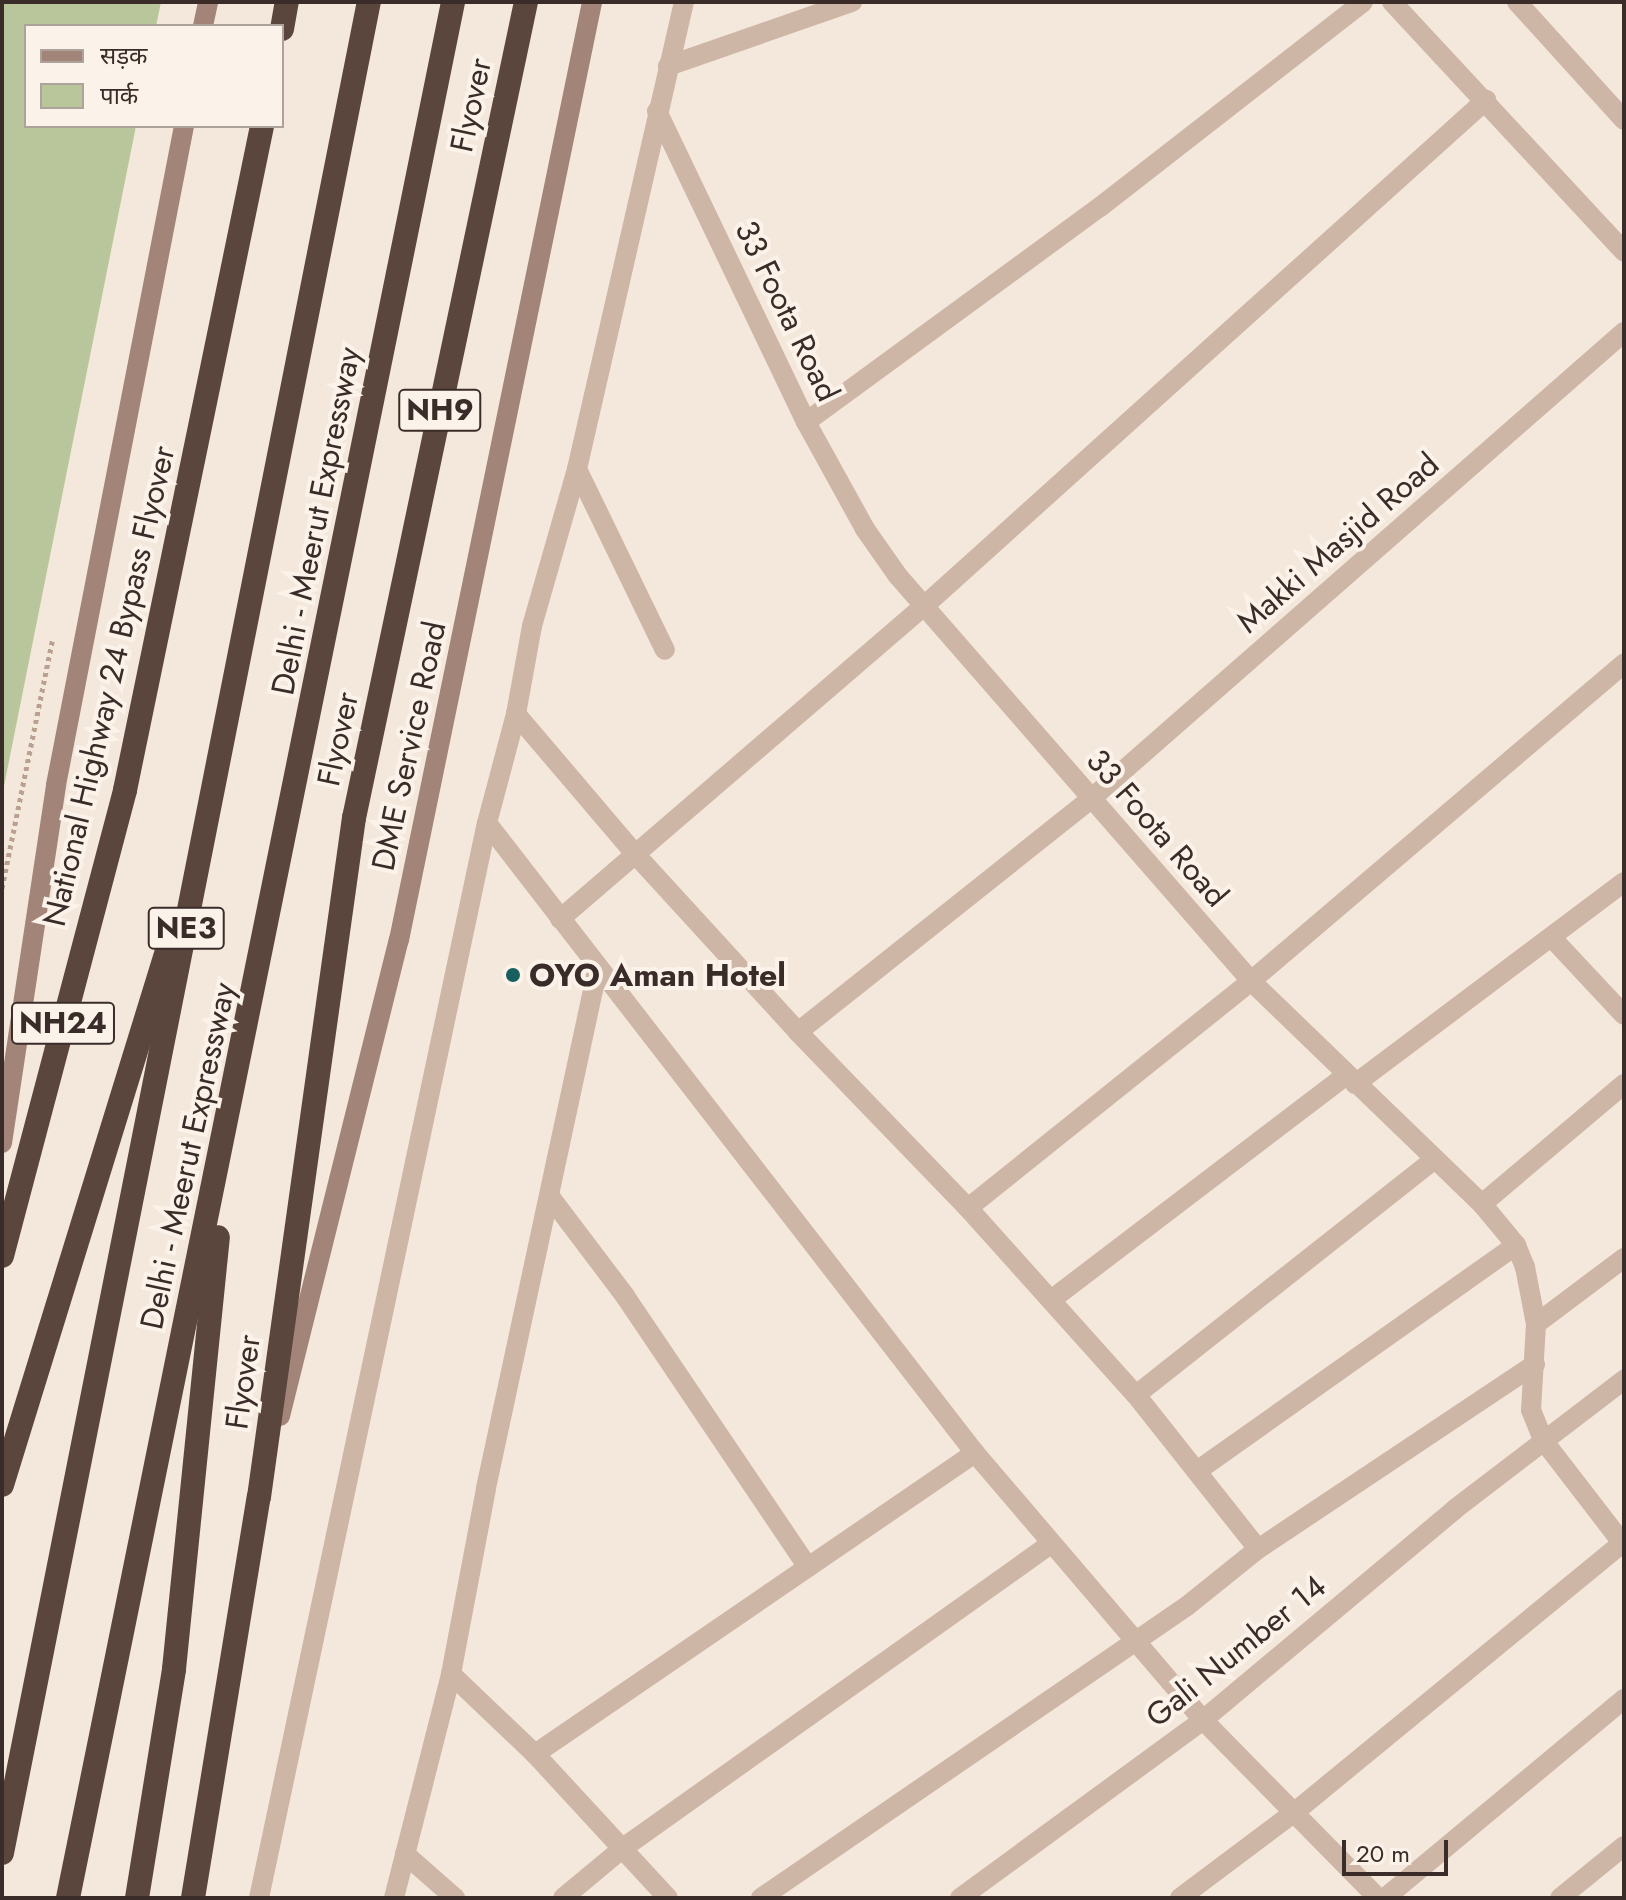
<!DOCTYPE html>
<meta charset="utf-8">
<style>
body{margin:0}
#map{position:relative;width:1626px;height:1900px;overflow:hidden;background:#f4e8dc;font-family:Jost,"Noto Sans Devanagari",sans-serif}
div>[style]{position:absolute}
.green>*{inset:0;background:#b9c59a}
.path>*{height:5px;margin-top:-2.5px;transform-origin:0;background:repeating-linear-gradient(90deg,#baa091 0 4px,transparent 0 8px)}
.street>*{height:20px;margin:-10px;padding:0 10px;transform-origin:10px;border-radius:10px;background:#ceb6a7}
.secondary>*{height:20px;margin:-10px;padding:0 10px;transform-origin:10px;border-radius:10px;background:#a28478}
.highway>*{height:24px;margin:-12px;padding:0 12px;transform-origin:12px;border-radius:12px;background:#5b463e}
.dots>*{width:22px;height:22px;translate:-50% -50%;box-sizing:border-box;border:4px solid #fbf2e9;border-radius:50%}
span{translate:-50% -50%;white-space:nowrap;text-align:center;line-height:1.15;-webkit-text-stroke:8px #fbf2e9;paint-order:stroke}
.shield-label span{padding:2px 6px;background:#fbf2e9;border:2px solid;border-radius:6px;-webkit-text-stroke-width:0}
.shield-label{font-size:30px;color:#3a2c28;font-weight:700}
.street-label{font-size:32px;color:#3a2c28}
.poi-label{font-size:32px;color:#3a2c28;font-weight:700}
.left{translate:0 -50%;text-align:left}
.frame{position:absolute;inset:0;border:4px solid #3a2c28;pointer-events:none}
.legend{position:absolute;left:24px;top:24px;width:260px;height:104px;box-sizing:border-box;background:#fbf2e9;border:2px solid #aea39c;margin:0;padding:10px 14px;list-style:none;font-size:24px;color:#3a2c28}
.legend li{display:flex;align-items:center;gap:16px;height:40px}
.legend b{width:40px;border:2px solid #aea39c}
.scale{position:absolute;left:1342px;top:1840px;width:106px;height:36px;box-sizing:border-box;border:4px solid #3a2c28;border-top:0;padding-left:10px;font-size:24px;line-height:28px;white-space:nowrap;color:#3a2c28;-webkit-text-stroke:6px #fbf2e9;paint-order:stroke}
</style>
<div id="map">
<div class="green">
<i style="clip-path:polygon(2px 2px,161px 2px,156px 26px,26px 26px,26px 126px,136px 126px,2px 796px)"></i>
</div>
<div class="path">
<i style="left:2px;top:888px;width:255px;rotate:-78.5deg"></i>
</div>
<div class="street">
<i style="left:1392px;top:2px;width:341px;rotate:47.1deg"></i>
<i style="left:1517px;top:2px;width:159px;rotate:47.8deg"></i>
<i style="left:668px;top:66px;width:195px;rotate:-19.2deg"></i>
<i style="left:657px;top:111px;width:345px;rotate:64.4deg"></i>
<i style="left:806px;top:422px;width:122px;rotate:61.1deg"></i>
<i style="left:865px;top:529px;width:57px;rotate:54.9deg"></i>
<i style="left:898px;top:576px;width:537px;rotate:48.92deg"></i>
<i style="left:1251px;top:981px;width:321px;rotate:44deg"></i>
<i style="left:1482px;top:1204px;width:53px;rotate:50.3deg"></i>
<i style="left:1516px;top:1245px;width:24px;rotate:68deg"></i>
<i style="left:1525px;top:1267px;width:58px;rotate:79.1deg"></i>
<i style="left:1536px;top:1324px;width:86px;rotate:93.3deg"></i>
<i style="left:1531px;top:1410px;width:32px;rotate:68deg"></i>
<i style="left:1543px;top:1440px;width:133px;rotate:52.4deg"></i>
<i style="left:806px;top:422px;width:364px;rotate:-36.2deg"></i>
<i style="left:1100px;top:207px;width:333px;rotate:-37.9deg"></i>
<i style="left:577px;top:469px;width:201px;rotate:64.1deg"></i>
<i style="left:516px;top:714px;width:185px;rotate:49.6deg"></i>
<i style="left:636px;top:855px;width:240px;rotate:47.5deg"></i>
<i style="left:798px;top:1032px;width:245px;rotate:46deg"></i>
<i style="left:968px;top:1208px;width:251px;rotate:48.1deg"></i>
<i style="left:1136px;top:1395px;width:196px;rotate:51.6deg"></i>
<i style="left:487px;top:823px;width:797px;rotate:52.24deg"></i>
<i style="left:975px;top:1453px;width:351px;rotate:49.5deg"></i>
<i style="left:1203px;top:1720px;width:250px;rotate:45.5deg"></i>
<i style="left:560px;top:919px;width:479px;rotate:-40.7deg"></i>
<i style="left:923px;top:607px;width:758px;rotate:-42deg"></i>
<i style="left:1552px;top:938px;width:105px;rotate:46.9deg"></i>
<i style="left:798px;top:1032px;width:376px;rotate:-38.5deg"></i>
<i style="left:1092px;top:798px;width:707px;rotate:-41.22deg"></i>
<i style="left:1355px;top:1084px;width:336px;rotate:-36.9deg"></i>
<i style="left:551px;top:1198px;width:123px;rotate:52.9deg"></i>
<i style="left:625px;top:1296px;width:327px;rotate:56deg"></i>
<i style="left:1482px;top:1204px;width:186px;rotate:-40.2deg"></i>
<i style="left:968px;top:1208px;width:363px;rotate:-38.7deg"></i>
<i style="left:1251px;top:981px;width:490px;rotate:-40.4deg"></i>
<i style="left:1051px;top:1300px;width:371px;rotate:-37.3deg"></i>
<i style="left:1536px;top:1324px;width:110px;rotate:-36.9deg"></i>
<i style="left:1136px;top:1395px;width:380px;rotate:-38.3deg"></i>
<i style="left:1197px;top:1471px;width:391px;rotate:-35.3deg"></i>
<i style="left:451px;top:1674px;width:116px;rotate:43.6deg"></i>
<i style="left:535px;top:1754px;width:196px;rotate:47.3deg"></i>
<i style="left:535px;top:1754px;width:533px;rotate:-34.38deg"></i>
<i style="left:405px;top:1854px;width:67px;rotate:41.3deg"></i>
<i style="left:259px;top:1898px;width:1099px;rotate:-78.03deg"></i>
<i style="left:487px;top:823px;width:113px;rotate:-75.1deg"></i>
<i style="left:516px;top:714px;width:89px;rotate:-79.7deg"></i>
<i style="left:532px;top:626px;width:163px;rotate:-74deg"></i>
<i style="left:577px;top:469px;width:479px;rotate:-77.1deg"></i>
<i style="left:394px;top:1898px;width:231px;rotate:-75.7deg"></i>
<i style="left:451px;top:1674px;width:189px;rotate:-79.3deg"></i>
<i style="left:486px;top:1488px;width:533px;rotate:-77.87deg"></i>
<i style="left:563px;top:1898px;width:78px;rotate:-39.8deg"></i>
<i style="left:623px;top:1848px;width:526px;rotate:-35.41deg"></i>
<i style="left:761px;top:1898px;width:516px;rotate:-34.43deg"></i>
<i style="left:1187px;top:1606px;width:91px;rotate:-38.8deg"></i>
<i style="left:1258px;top:1549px;width:333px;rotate:-33.7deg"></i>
<i style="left:960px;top:1898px;width:301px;rotate:-36.2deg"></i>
<i style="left:1203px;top:1720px;width:329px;rotate:-39.9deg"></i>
<i style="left:1455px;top:1509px;width:213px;rotate:-37.4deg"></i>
<i style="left:1180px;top:1898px;width:145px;rotate:-36.9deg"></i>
<i style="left:1296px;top:1811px;width:424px;rotate:-39.4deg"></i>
<i style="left:1385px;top:1898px;width:311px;rotate:-39.8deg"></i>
<i style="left:1560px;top:1898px;width:82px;rotate:-39.1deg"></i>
</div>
<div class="secondary">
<i style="left:203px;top:26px;width:25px;rotate:-78deg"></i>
<i style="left:2px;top:1143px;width:362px;rotate:-81.4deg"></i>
<i style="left:56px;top:785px;width:671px;rotate:-79.01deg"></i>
<i style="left:280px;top:1416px;width:491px;rotate:-76deg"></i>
<i style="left:399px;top:940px;width:958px;rotate:-78.37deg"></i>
</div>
<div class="highway">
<i style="left:282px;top:29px;width:27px;rotate:-80deg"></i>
<i style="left:2px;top:1256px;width:482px;rotate:-75.2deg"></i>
<i style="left:125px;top:790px;width:678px;rotate:-78.34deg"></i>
<i style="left:2px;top:1485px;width:569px;rotate:-72.84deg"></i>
<i style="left:2px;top:1853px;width:1887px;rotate:-78.79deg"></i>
<i style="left:68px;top:1898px;width:1935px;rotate:-78.52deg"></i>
<i style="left:137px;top:1898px;width:232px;rotate:-80.8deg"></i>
<i style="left:174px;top:1669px;width:434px;rotate:-84.2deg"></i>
<i style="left:193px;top:1898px;width:406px;rotate:-80.7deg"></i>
<i style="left:259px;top:1497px;width:686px;rotate:-82.04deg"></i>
<i style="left:354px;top:818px;width:834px;rotate:-78.1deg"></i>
</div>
<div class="dots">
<i style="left:513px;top:975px;background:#195f5f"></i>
</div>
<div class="shield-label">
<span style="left:440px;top:410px">NH9</span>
<span style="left:186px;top:928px">NE3</span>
<span style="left:63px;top:1023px">NH24</span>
</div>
<div class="street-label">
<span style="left:471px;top:105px;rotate:-78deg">Flyover</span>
<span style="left:787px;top:311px;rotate:64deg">33 Foota Road</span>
<span style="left:316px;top:521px;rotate:-79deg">Delhi - Meerut Expressway</span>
<span style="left:1338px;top:543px;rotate:-41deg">Makki Masjid Road</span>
<span style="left:109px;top:686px;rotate:-77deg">National Highway 24 Bypass Flyover</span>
<span style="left:338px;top:739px;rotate:-78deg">Flyover</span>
<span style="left:409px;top:746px;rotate:-78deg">DME Service Road</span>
<span style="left:1157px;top:828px;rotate:49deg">33 Foota Road</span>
<span style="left:188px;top:1156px;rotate:-78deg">Delhi - Meerut Expressway</span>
<span style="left:243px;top:1382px;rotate:-82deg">Flyover</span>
<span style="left:1236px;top:1651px;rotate:-39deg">Gali Number 14</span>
</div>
<div class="poi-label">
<span class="left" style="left:529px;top:975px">OYO Aman Hotel</span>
</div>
<div class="frame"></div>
<ul class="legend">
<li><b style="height:10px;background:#a28478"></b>सड़क</li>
<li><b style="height:22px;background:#b9c59a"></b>पार्क</li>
</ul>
<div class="scale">20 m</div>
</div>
